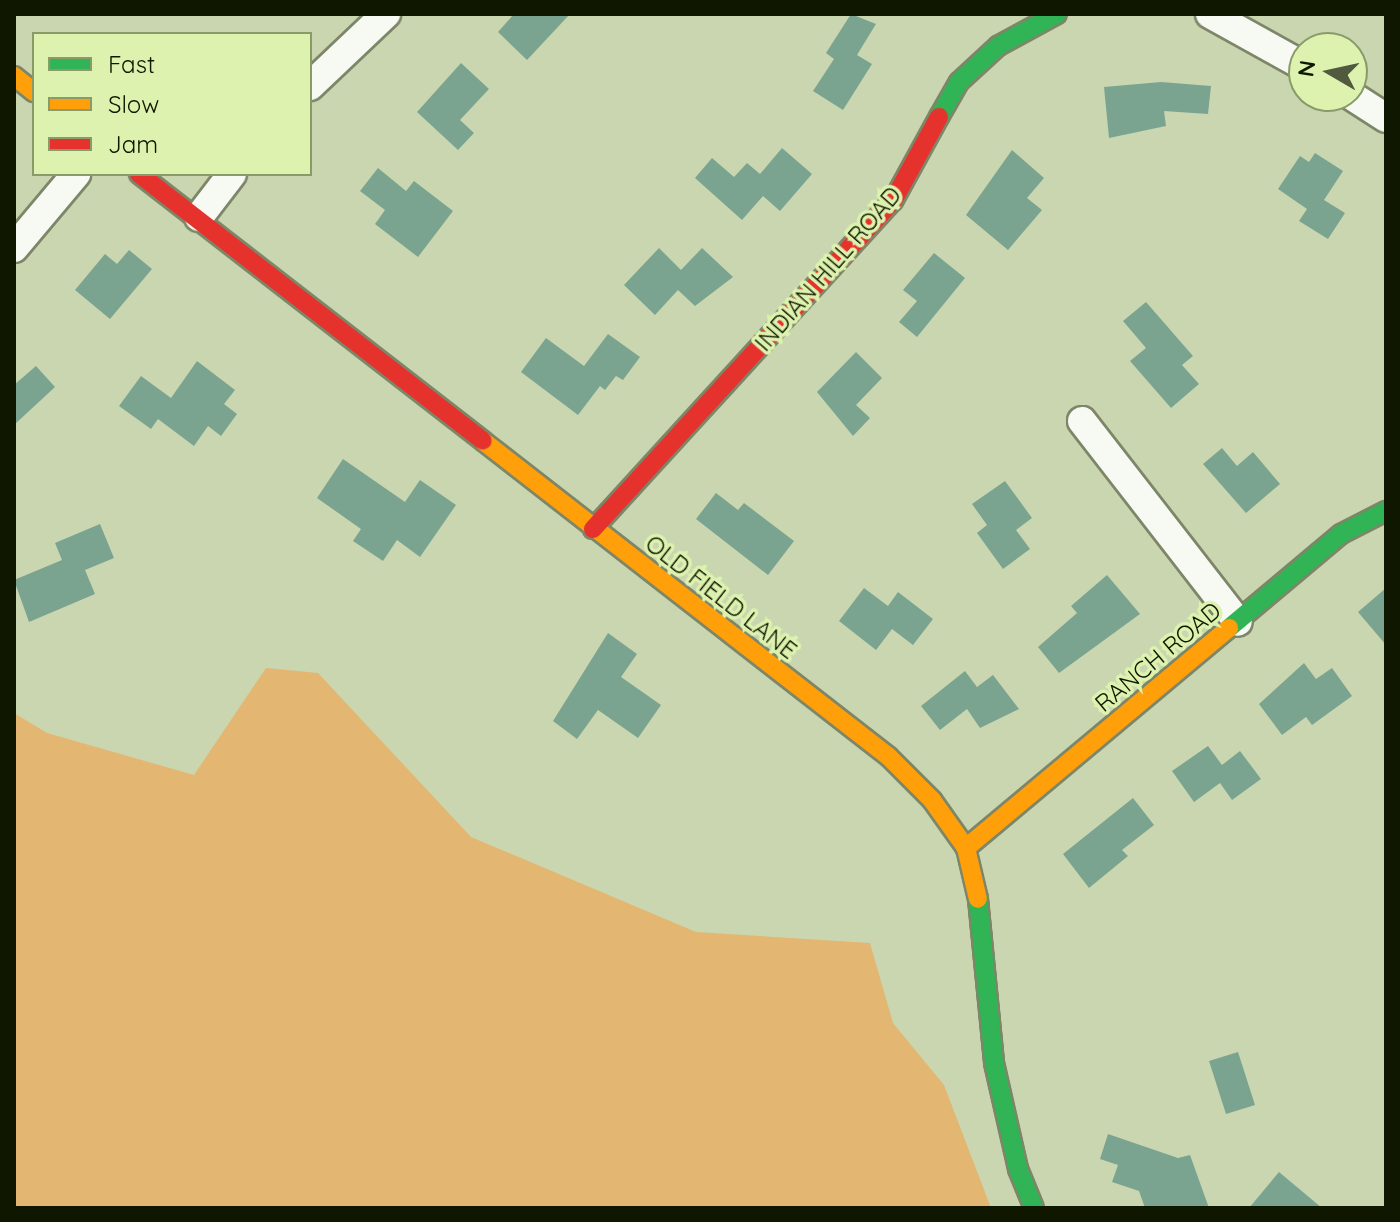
<!DOCTYPE html>
<style>
body{margin:0}
#map{position:relative;width:1400px;height:1222px;overflow:hidden;background:#c9d6b0;font-family:Quicksand,sans-serif}
div>[style]{position:absolute}
.green>*{inset:0;background:#e3b671}
.building>*{inset:0;background:#7ba490}
.roads{filter:drop-shadow(2px 0 #7d8668) drop-shadow(-2px 0 #7d8668) drop-shadow(0 2px #7d8668) drop-shadow(0 -2px #7d8668)}
.street>*{height:28px;margin:-14px;padding:0 14px;transform-origin:14px;border-radius:14px;background:#f7f9f3}
.fast>*{height:18px;margin:-9px;padding:0 9px;transform-origin:9px;border-radius:9px;background:#30b455}
.slow>*{height:18px;margin:-9px;padding:0 9px;transform-origin:9px;border-radius:9px;background:#ff9f0a}
.jam>*{height:18px;margin:-9px;padding:0 9px;transform-origin:9px;border-radius:9px;background:#e5322d}
span{translate:-50% -50%;white-space:nowrap;text-align:center;line-height:1.15;-webkit-text-stroke:7px #dcf2ae;paint-order:stroke}
.street-label{font-size:24px;color:#101700}
.frame{position:absolute;inset:0;border:16px solid #101700;pointer-events:none}
.legend{position:absolute;left:32px;top:32px;width:280px;height:144px;box-sizing:border-box;background:#dcf2ae;border:2px solid #8a9a68;margin:0;padding:10px 14px;list-style:none;font-size:24px;color:#101700}
.legend li{display:flex;align-items:center;gap:16px;height:40px}
.legend b{width:40px;border:2px solid #8a9a68}
.north{position:absolute;left:1288px;top:32px;width:80px;height:80px;box-sizing:border-box;background:#dcf2ae;border:2px solid #8a9a68;border-radius:50%;rotate:279deg;font-size:22px;font-weight:700;line-height:32px;text-align:center;color:#101700}
.north::after{content:'';display:block;margin:auto;width:28px;height:36px;background:#515a3e;clip-path:polygon(50% 0,100% 100%,50% 72%,0 100%)}
</style>
<div id="map">
<div class="green">
<i style="clip-path:polygon(266px 668px,318px 673px,471px 837px,696px 932px,870px 943px,893px 1023px,944px 1085px,991px 1208px,14px 1208px,14px 713px,47px 733px,194px 775px)"></i>
</div>
<div class="building">
<i style="clip-path:polygon(514px 14px,570px 14px,527px 60px,498px 32px)"></i>
<i style="clip-path:polygon(851px 14px,876px 24px,857px 55px,872px 64px,843px 110px,813px 91px,834px 59px,826px 53px)"></i>
<i style="clip-path:polygon(461px 63px,489px 89px,460px 120px,474px 133px,458px 150px,417px 112px)"></i>
<i style="clip-path:polygon(1161px 82px,1211px 86px,1208px 114px,1164px 111px,1166px 126px,1109px 138px,1104px 87px)"></i>
<i style="clip-path:polygon(782px 148px,812px 174px,780px 211px,763px 196px,742px 220px,695px 178px,712px 158px,734px 177px,747px 163px,760px 174px)"></i>
<i style="clip-path:polygon(1012px 150px,1044px 178px,1027px 198px,1042px 210px,1008px 250px,966px 215px)"></i>
<i style="clip-path:polygon(1315px 153px,1343px 171px,1324px 200px,1345px 213px,1328px 239px,1299px 221px,1307px 209px,1278px 189px,1300px 156px,1309px 162px)"></i>
<i style="clip-path:polygon(378px 168px,406px 191px,414px 181px,453px 211px,418px 257px,375px 224px,385px 210px,360px 191px)"></i>
<i style="clip-path:polygon(659px 248px,681px 270px,702px 248px,733px 277px,695px 306px,678px 290px,655px 315px,624px 285px)"></i>
<i style="clip-path:polygon(129px 250px,152px 269px,110px 319px,75px 290px,105px 254px,117px 264px)"></i>
<i style="clip-path:polygon(934px 253px,965px 278px,917px 337px,899px 322px,917px 301px,903px 290px)"></i>
<i style="clip-path:polygon(1146px 302px,1193px 356px,1182px 365px,1199px 384px,1171px 408px,1130px 361px,1146px 348px,1123px 321px)"></i>
<i style="clip-path:polygon(608px 334px,640px 357px,623px 380px,616px 376px,605px 390px,600px 386px,578px 415px,521px 372px,546px 338px,584px 366px)"></i>
<i style="clip-path:polygon(856px 352px,882px 378px,856px 405px,870px 418px,853px 436px,817px 392px)"></i>
<i style="clip-path:polygon(197px 361px,235px 390px,224px 404px,237px 414px,221px 436px,208px 426px,194px 446px,158px 419px,151px 429px,119px 406px,141px 376px,171px 398px)"></i>
<i style="clip-path:polygon(36px 366px,55px 387px,14px 425px,14px 385px)"></i>
<i style="clip-path:polygon(1222px 448px,1237px 466px,1253px 452px,1280px 484px,1246px 513px,1203px 464px)"></i>
<i style="clip-path:polygon(343px 459px,405px 502px,420px 480px,456px 505px,420px 557px,397px 540px,383px 561px,353px 541px,361px 529px,317px 498px)"></i>
<i style="clip-path:polygon(1005px 481px,1032px 518px,1016px 530px,1030px 549px,1003px 569px,977px 533px,987px 525px,972px 504px)"></i>
<i style="clip-path:polygon(716px 493px,738px 510px,744px 503px,794px 541px,768px 575px,696px 519px)"></i>
<i style="clip-path:polygon(100px 524px,114px 558px,85px 570px,95px 594px,29px 622px,14px 580px,62px 560px,55px 543px)"></i>
<i style="clip-path:polygon(1107px 575px,1140px 614px,1059px 673px,1038px 647px,1077px 613px,1071px 606px)"></i>
<i style="clip-path:polygon(864px 588px,888px 606px,898px 592px,933px 619px,913px 645px,892px 629px,876px 650px,839px 621px)"></i>
<i style="clip-path:polygon(1386px 588px,1386px 645px,1358px 612px)"></i>
<i style="clip-path:polygon(608px 633px,637px 654px,621px 677px,661px 705px,638px 738px,598px 710px,577px 739px,553px 721px)"></i>
<i style="clip-path:polygon(1304px 663px,1316px 679px,1332px 668px,1352px 696px,1312px 725px,1306px 717px,1282px 735px,1259px 704px)"></i>
<i style="clip-path:polygon(965px 671px,977px 687px,993px 675px,1019px 709px,980px 728px,967px 709px,940px 730px,921px 706px)"></i>
<i style="clip-path:polygon(1208px 746px,1222px 765px,1240px 751px,1261px 779px,1232px 800px,1220px 783px,1194px 802px,1172px 771px)"></i>
<i style="clip-path:polygon(1133px 798px,1154px 825px,1122px 850px,1128px 856px,1089px 888px,1063px 854px)"></i>
<i style="clip-path:polygon(1238px 1052px,1255px 1105px,1226px 1114px,1209px 1061px)"></i>
<i style="clip-path:polygon(1108px 1134px,1178px 1158px,1190px 1155px,1209px 1208px,1145px 1208px,1139px 1191px,1112px 1182px,1118px 1165px,1100px 1159px)"></i>
<i style="clip-path:polygon(1279px 1172px,1322px 1208px,1249px 1208px)"></i>
</div>
<div class="roads">
<div class="street">
<i style="left:1210px;top:14px;width:107px;rotate:29deg"></i>
<i style="left:310px;top:86px;width:105px;rotate:-43.5deg"></i>
<i style="left:1352px;top:96px;width:40px;rotate:32.9deg"></i>
<i style="left:199px;top:217px;width:54px;rotate:-52.5deg"></i>
<i style="left:14px;top:248px;width:97px;rotate:-50deg"></i>
<i style="left:1082px;top:421px;width:254px;rotate:52.2deg"></i>
</div>
<div class="fast">
<i style="left:939px;top:117px;width:40px;rotate:-60.3deg"></i>
<i style="left:959px;top:82px;width:53px;rotate:-42.7deg"></i>
<i style="left:998px;top:46px;width:67px;rotate:-28.5deg"></i>
<i style="left:1229px;top:628px;width:146px;rotate:-40deg"></i>
<i style="left:1341px;top:534px;width:51px;rotate:-27.1deg"></i>
<i style="left:978px;top:899px;width:165px;rotate:84.4deg"></i>
<i style="left:994px;top:1063px;width:109px;rotate:77.2deg"></i>
<i style="left:1018px;top:1169px;width:42px;rotate:67.7deg"></i>
</div>
<div class="slow">
<i style="left:14px;top:76px;width:26px;rotate:39deg"></i>
<i style="left:483px;top:441px;width:514px;rotate:37.89deg"></i>
<i style="left:889px;top:757px;width:61px;rotate:45deg"></i>
<i style="left:932px;top:800px;width:59px;rotate:54.7deg"></i>
<i style="left:966px;top:848px;width:52px;rotate:76.8deg"></i>
<i style="left:966px;top:848px;width:343px;rotate:-39.9deg"></i>
</div>
<div class="jam">
<i style="left:139px;top:174px;width:435px;rotate:37.8deg"></i>
<i style="left:593px;top:529px;width:445px;rotate:-47.6deg"></i>
<i style="left:893px;top:201px;width:96px;rotate:-61.3deg"></i>
</div>
</div>
<div class="street-label">
<span style="left:828px;top:269px;rotate:-49deg">INDIAN HILL ROAD</span>
<span style="left:721px;top:597px;rotate:38deg">OLD FIELD LANE</span>
<span style="left:1158px;top:657px;rotate:-40deg">RANCH ROAD</span>
</div>
<div class="frame"></div>
<ul class="legend">
<li><b style="height:10px;background:#30b455"></b>Fast</li>
<li><b style="height:10px;background:#ff9f0a"></b>Slow</li>
<li><b style="height:10px;background:#e5322d"></b>Jam</li>
</ul>
<div class="north">N</div>
</div>
